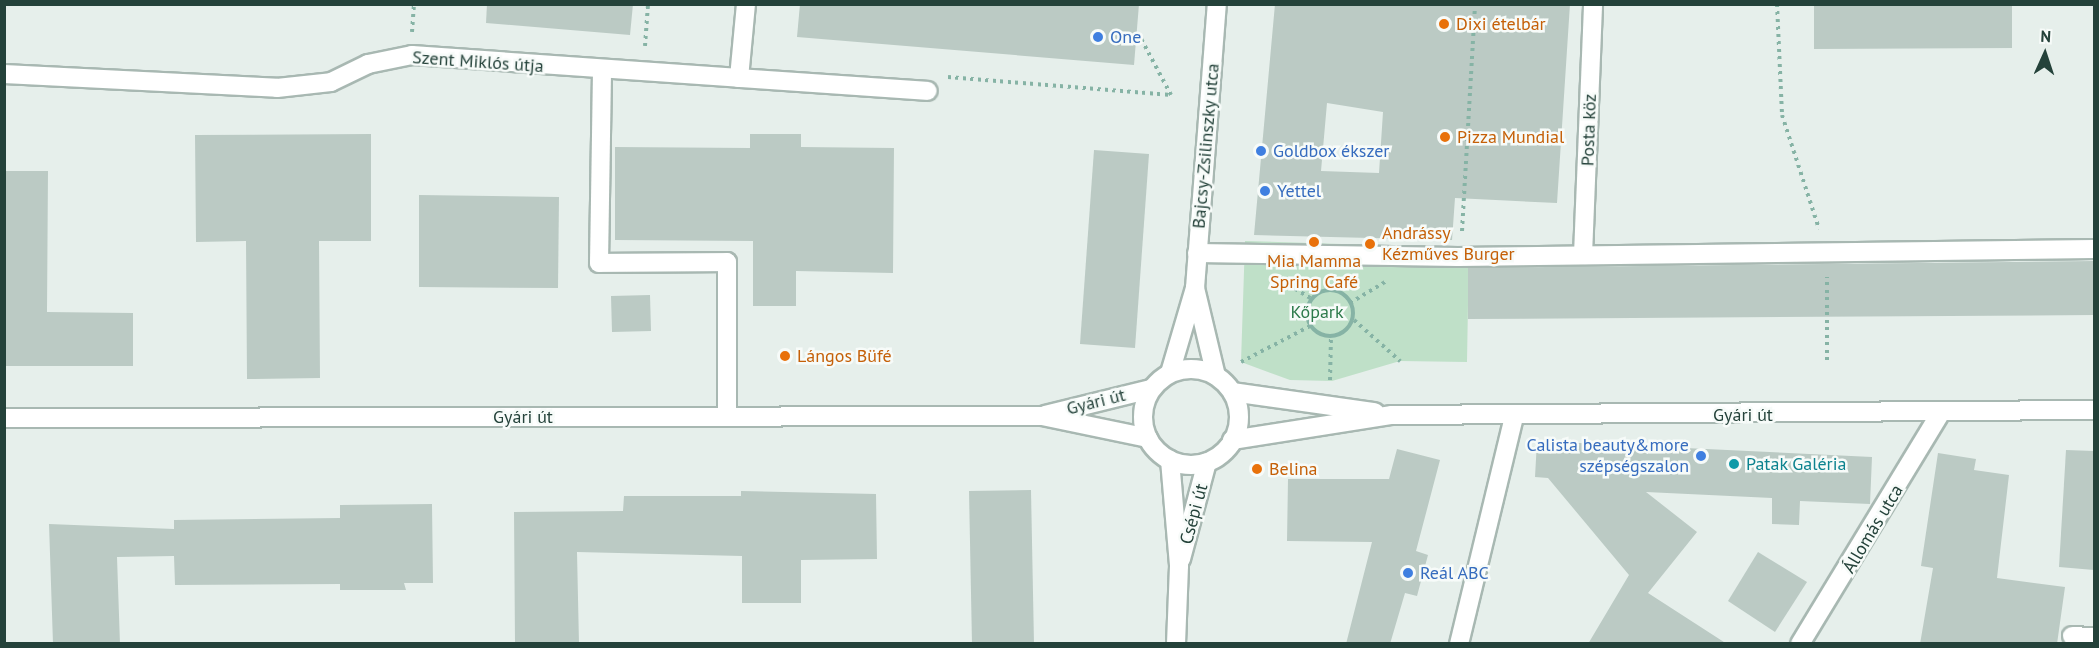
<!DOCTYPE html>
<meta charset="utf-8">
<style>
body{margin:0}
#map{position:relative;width:2099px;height:648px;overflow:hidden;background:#e6efeb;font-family:"PT Sans",sans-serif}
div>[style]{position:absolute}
.green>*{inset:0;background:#bfe0c8}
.building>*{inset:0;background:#bbcac4}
.path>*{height:4px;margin-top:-2px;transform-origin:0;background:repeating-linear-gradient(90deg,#86b3a5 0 3px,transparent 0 7.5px)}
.path>.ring{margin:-2px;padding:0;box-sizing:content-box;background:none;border:4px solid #86b3a5;border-radius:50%}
.roads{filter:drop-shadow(2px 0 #a8b8b2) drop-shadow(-2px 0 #a8b8b2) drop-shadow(0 2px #a8b8b2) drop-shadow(0 -2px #a8b8b2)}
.service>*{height:18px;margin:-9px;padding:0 9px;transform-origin:9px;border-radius:9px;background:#fff}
.minor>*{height:18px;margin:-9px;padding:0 9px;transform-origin:9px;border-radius:9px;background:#fff}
.tertiary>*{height:18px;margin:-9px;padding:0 9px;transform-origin:9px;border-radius:9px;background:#fff}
.tertiary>.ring{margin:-9px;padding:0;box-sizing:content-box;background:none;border:18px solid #fff;border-radius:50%}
.dots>*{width:16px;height:16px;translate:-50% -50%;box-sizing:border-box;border:3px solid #f7fbf9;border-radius:50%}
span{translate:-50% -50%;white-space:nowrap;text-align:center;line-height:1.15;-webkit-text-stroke:5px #f7fbf9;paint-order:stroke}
.food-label{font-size:18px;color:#c56008}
.left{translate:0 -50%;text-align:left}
.shop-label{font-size:18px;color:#366cbe}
.right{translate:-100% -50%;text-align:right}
.street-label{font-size:18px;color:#24423a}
.park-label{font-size:18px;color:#2d7a4b}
.culture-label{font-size:18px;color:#0d838f}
.frame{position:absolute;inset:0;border:6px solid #24423a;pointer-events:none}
.north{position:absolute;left:2015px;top:24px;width:60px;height:60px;-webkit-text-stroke:4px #f7fbf9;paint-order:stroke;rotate:3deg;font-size:16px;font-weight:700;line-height:24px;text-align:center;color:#24423a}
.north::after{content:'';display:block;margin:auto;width:21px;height:27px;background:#24423a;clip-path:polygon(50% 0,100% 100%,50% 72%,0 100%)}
</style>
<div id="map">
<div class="green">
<i style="clip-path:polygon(1245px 241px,1469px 248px,1467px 362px,1400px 361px,1332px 381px,1290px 380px,1241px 362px)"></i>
</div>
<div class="building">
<i style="clip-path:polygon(487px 4px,633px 4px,630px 35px,486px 23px)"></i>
<i style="clip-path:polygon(800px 4px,1139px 4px,1134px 65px,797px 37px)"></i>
<i style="clip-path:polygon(evenodd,1275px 4px,1570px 4px,1557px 203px,1455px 198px,1452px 240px,1254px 235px,1275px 4px,1327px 103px,1383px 112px,1379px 173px,1321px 171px,1327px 103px)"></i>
<i style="clip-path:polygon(1814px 4px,2012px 4px,2012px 48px,1814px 49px)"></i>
<i style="clip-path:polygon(371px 134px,371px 241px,319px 241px,320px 378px,247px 379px,246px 241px,196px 242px,195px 135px)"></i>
<i style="clip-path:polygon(750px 134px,801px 134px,801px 147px,894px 148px,893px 273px,796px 271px,796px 306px,753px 306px,753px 241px,615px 240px,615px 147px,750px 148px)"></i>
<i style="clip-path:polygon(1094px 150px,1149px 154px,1135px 348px,1080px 344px)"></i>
<i style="clip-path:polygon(4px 171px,48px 171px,47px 312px,133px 313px,133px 366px,4px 366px)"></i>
<i style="clip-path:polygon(419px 195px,559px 197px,558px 288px,419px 287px)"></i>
<i style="clip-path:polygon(2094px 261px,2094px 315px,1468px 319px,1468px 268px)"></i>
<i style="clip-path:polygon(650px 295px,651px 331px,612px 332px,611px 296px)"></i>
<i style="clip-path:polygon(1537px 441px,1872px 457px,1870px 504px,1800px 501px,1799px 525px,1772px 524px,1772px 498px,1646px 492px,1697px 532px,1648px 593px,1727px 644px,1588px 644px,1629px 575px,1548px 478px,1535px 477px)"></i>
<i style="clip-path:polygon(1397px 449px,1440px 460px,1416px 551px,1428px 555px,1417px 596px,1405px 593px,1390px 644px,1346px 644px,1372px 542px,1287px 541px,1288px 479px,1389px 479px)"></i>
<i style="clip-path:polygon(2066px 450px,2094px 451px,2094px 570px,2059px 567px)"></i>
<i style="clip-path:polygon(1938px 453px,1976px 459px,1974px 470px,2009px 475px,1997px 578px,2065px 587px,2057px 644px,1920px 644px,1933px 568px,1921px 566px)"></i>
<i style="clip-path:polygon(1031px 490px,1034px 644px,972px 644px,969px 491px)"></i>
<i style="clip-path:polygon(741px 491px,876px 494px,877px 559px,801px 560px,801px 603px,742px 603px,742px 556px,577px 552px,579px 644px,515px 644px,514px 512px,623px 511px,624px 496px,741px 496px)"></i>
<i style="clip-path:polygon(432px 504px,433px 583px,404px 583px,406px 590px,340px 590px,340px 584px,175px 585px,174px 556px,117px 557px,120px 644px,53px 644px,49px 524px,174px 529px,174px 520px,340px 518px,340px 505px)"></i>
<i style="clip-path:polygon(1758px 552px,1807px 582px,1775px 632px,1728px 601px)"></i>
</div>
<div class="path">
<i style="left:1777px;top:4px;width:111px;rotate:87.4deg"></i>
<i style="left:1782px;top:115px;width:120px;rotate:72deg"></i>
<i style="left:412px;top:32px;width:28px;rotate:-86deg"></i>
<i style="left:645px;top:46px;width:42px;rotate:-85.9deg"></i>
<i style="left:948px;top:77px;width:224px;rotate:4.6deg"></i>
<i style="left:1171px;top:95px;width:72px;rotate:-118deg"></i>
<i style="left:1462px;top:231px;width:227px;rotate:-86.7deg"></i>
<i style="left:1282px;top:281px;width:33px;rotate:31deg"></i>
<i class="ring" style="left:1307px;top:290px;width:42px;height:42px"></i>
<i style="left:1350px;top:303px;width:41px;rotate:-31deg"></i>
<i style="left:1354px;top:320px;width:62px;rotate:41.7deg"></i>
<i style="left:1827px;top:360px;width:83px;rotate:-90deg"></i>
<i style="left:1241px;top:362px;width:80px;rotate:-27.5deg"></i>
<i style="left:1330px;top:380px;width:44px;rotate:-88.7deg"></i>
</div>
<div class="roads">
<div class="service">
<i style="left:602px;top:72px;width:191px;rotate:90.9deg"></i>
<i style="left:599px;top:263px;width:128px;rotate:-0.4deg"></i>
<i style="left:727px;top:262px;width:154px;rotate:90deg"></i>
<i style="left:1197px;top:253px;width:261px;rotate:0.9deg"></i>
<i style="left:1458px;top:257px;width:636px;rotate:-0.72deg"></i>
<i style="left:2072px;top:636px;width:22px;rotate:3deg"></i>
<i style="left:1459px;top:644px;width:235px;rotate:-76.4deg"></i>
</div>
<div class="minor">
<i style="left:4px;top:74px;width:273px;rotate:2.9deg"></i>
<i style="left:277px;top:88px;width:54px;rotate:-6.3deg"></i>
<i style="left:331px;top:82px;width:41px;rotate:-25.9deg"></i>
<i style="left:368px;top:64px;width:45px;rotate:-11.6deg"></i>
<i style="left:412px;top:55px;width:328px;rotate:4deg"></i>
<i style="left:739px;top:78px;width:74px;rotate:-84.6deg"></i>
<i style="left:739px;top:78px;width:189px;rotate:3.9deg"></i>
<i style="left:1583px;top:255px;width:251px;rotate:-87.7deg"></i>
<i style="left:1800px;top:644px;width:271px;rotate:-58.7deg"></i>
</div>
<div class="tertiary">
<i style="left:1195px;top:288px;width:90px;rotate:76.6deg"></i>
<i class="ring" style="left:1143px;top:369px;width:78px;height:78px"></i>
<i style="left:1170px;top:373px;width:89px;rotate:-73.6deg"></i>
<i style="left:1195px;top:288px;width:285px;rotate:-85.6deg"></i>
<i style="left:1232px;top:392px;width:144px;rotate:8deg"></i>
<i style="left:1045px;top:415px;width:109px;rotate:-13.8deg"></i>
<i style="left:4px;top:418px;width:1038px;rotate:-0.11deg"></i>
<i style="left:1042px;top:416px;width:108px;rotate:11.7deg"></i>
<i style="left:1232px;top:440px;width:162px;rotate:-8.9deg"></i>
<i style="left:1392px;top:415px;width:702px;rotate:-0.41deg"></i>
<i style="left:1170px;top:460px;width:106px;rotate:85.1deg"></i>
<i style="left:1179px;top:566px;width:78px;rotate:92.2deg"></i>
<i style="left:1181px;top:559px;width:100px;rotate:-75deg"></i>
</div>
</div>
<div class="dots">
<i style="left:1444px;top:24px;background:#e8710a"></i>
<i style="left:1098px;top:37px;background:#3f7fe0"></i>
<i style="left:1445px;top:137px;background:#e8710a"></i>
<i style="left:1261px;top:151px;background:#3f7fe0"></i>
<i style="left:1265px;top:191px;background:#3f7fe0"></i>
<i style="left:1314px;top:242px;background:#e8710a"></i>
<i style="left:1370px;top:244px;background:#e8710a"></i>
<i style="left:785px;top:356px;background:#e8710a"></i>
<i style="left:1701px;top:456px;background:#3f7fe0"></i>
<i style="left:1734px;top:464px;background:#0f9aa8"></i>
<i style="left:1257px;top:469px;background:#e8710a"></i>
<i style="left:1408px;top:573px;background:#3f7fe0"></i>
</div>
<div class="food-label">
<span class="left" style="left:1456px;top:24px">Dixi ételbár</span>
<span class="left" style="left:1457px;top:137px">Pizza Mundial</span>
<span class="left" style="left:1382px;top:244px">Andrássy<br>Kézműves Burger</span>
<span style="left:1314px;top:272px">Mia Mamma<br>Spring Café</span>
<span class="left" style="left:797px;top:356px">Lángos Büfé</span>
<span class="left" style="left:1269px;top:469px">Belina</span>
</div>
<div class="shop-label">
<span class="left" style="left:1110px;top:37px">One</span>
<span class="left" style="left:1273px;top:151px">Goldbox ékszer</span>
<span class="left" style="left:1277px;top:191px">Yettel</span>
<span class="right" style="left:1689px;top:456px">Calista beauty&amp;more<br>szépségszalon</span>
<span class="left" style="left:1420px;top:573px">Reál ABC</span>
</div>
<div class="street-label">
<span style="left:478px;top:62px;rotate:4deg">Szent Miklós útja</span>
<span style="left:1589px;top:130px;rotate:-88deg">Posta köz</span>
<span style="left:1206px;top:146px;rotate:-85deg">Bajcsy-Zsilinszky utca</span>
<span style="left:1096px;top:402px;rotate:-14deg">Gyári út</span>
<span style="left:1743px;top:415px">Gyári út</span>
<span style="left:523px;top:417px">Gyári út</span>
<span style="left:1194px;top:514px;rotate:-75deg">Csépi út</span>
<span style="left:1873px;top:529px;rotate:-59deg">Állomás utca</span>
</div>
<div class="park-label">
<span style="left:1317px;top:312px">Kőpark</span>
</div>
<div class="culture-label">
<span class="left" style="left:1746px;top:464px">Patak Galéria</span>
</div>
<div class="frame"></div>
<div class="north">N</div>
</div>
